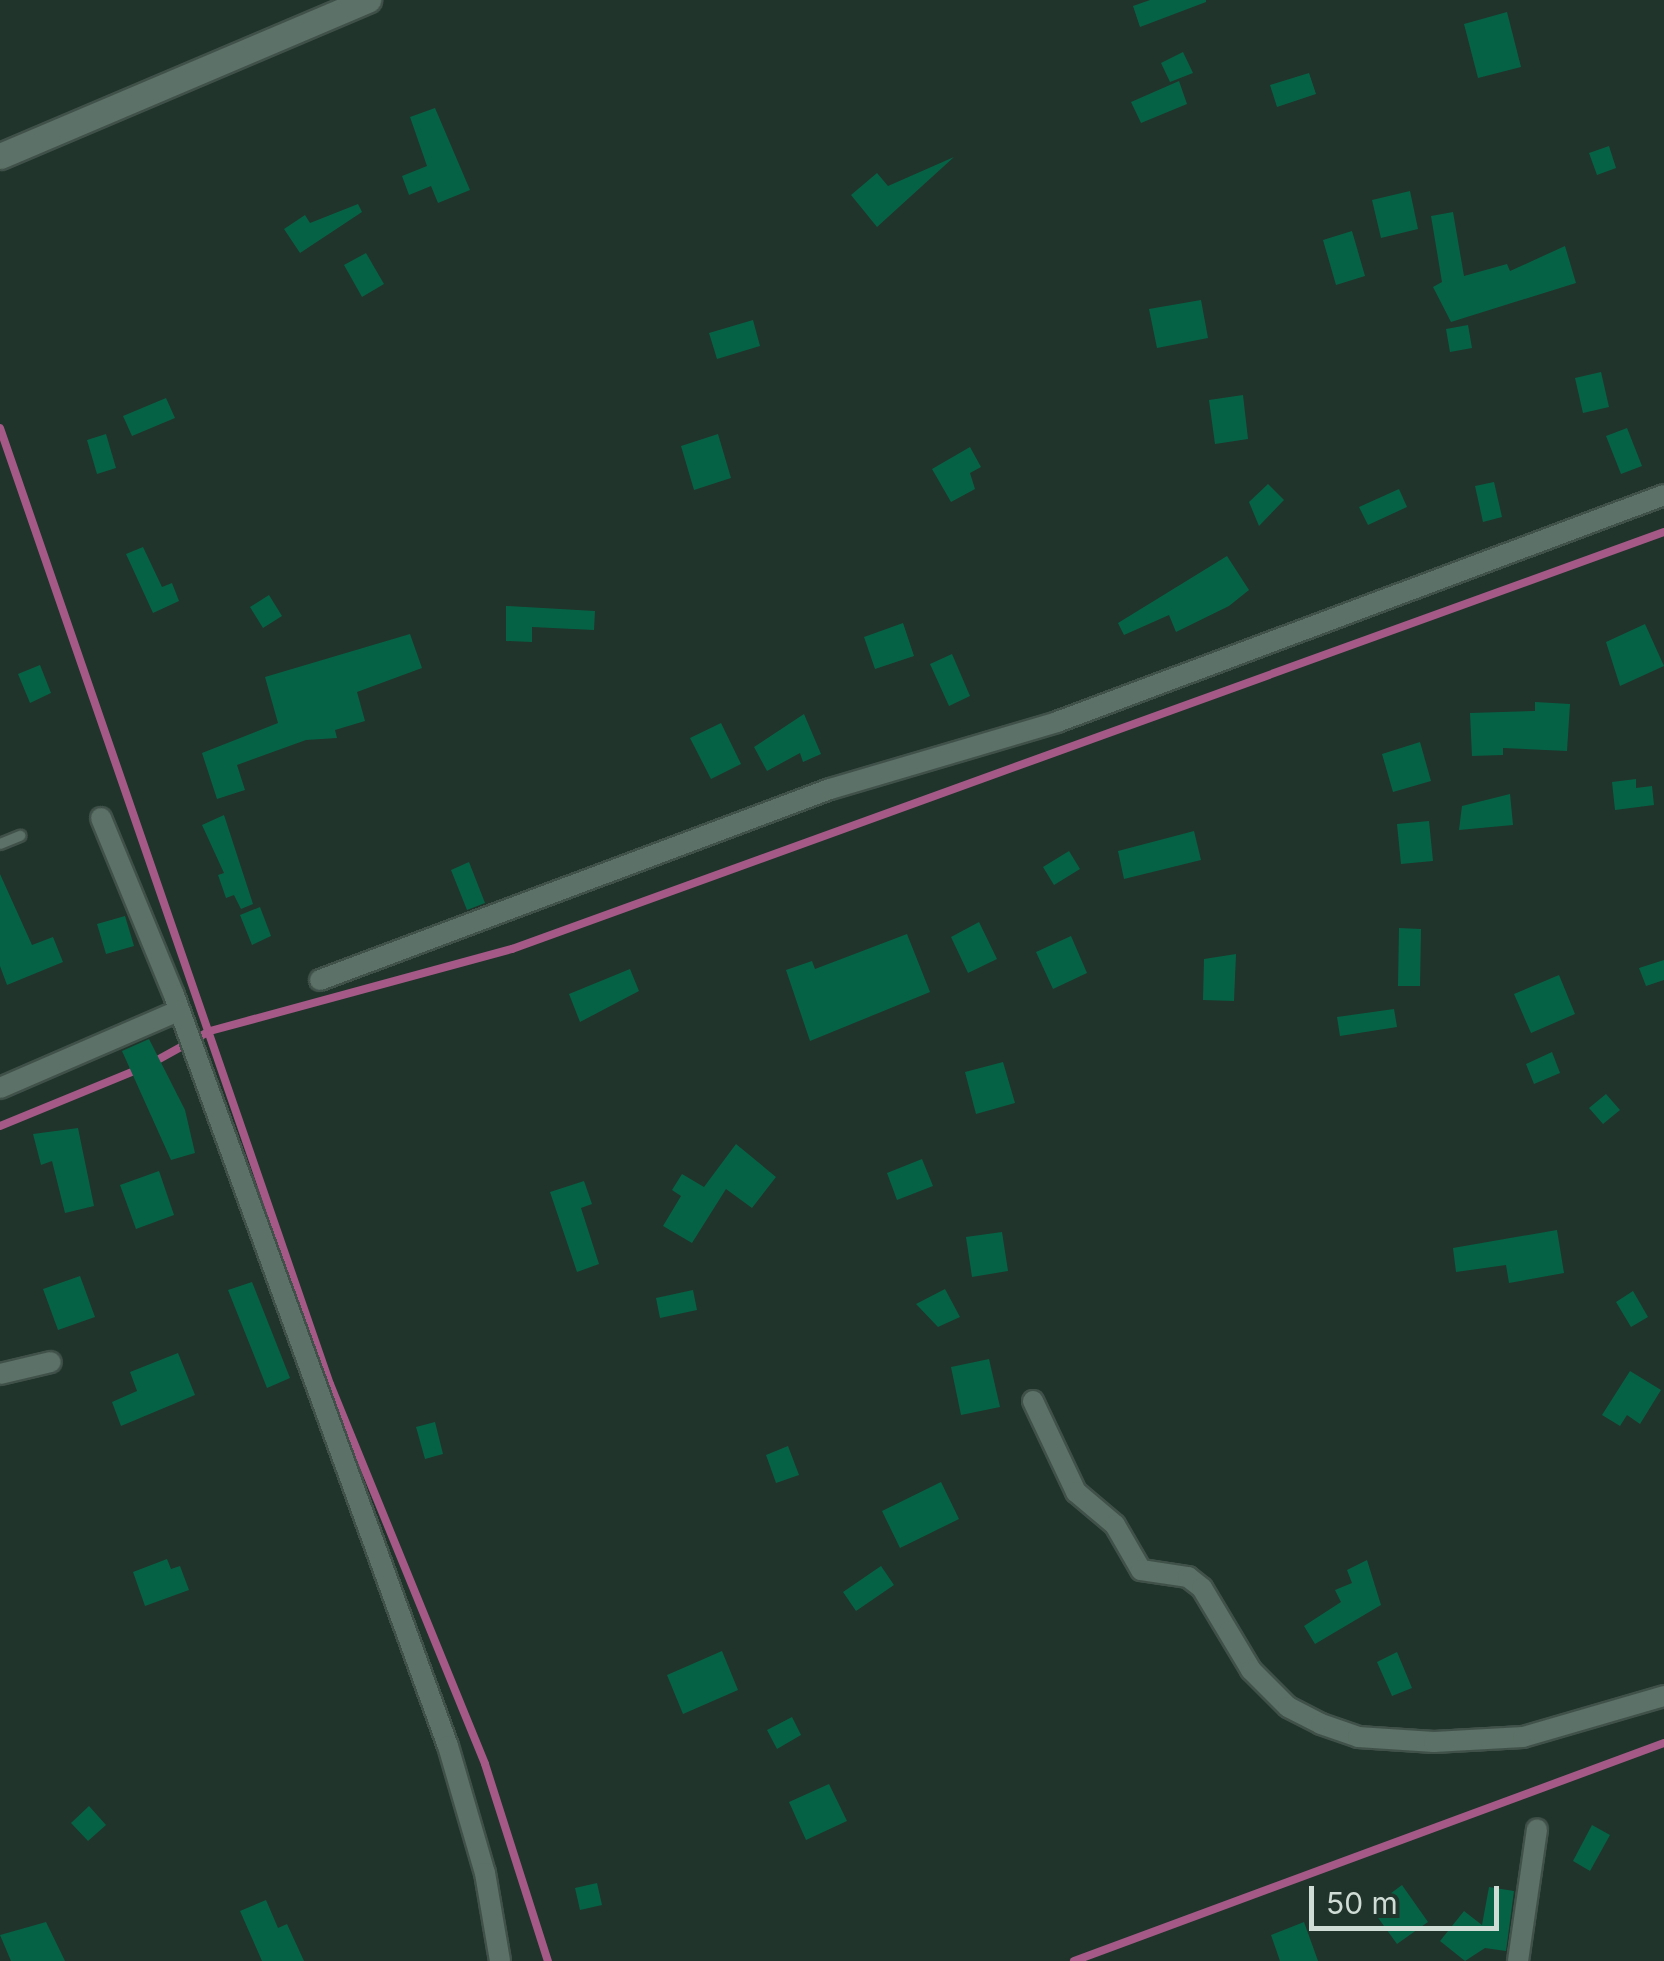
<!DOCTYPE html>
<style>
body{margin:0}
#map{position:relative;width:1664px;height:1961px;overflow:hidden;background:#20342b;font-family:Inter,sans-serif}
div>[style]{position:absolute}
.stream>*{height:8px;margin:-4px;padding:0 4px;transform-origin:4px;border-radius:4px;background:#a55987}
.building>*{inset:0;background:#066245}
.roads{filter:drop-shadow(2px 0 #40514a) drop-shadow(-2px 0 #40514a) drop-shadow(0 2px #40514a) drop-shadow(0 -2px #40514a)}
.lane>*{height:10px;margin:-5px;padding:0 5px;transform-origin:5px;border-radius:5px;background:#5c7167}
.street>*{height:20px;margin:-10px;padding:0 10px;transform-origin:10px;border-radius:10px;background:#5c7167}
.secondary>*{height:25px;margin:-12.5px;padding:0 12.5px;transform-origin:12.5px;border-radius:12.5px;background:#5c7167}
span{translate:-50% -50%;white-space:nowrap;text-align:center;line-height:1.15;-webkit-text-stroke:8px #20342b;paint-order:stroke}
.scale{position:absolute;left:1309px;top:1886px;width:190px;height:45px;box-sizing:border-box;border:5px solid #d0dcd6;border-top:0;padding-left:12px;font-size:30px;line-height:35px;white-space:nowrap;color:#d0dcd6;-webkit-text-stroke:8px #20342b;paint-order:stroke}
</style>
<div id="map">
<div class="stream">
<i style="left:0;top:428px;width:1011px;rotate:70.96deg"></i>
<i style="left:330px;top:1384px;width:410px;rotate:67.8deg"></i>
<i style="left:485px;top:1764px;width:207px;rotate:72.3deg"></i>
<i style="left:152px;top:1063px;width:66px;rotate:-28.9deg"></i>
<i style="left:210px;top:1031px;width:313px;rotate:-15.2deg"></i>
<i style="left:512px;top:949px;width:1225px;rotate:-19.9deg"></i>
<i style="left:0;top:1126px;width:150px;rotate:-22.3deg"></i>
<i style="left:1074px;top:1961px;width:629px;rotate:-20.28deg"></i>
</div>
<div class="building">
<i style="clip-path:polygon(1150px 0,1206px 0,1206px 2px,1140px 27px,1133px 6px)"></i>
<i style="clip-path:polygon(1507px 12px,1521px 67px,1478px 78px,1464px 24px)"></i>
<i style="clip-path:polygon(1183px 52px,1193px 73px,1170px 82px,1161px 63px)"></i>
<i style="clip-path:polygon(1309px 73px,1316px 94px,1277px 107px,1270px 85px)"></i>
<i style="clip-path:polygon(1179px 81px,1187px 104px,1141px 123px,1131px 102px)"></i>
<i style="clip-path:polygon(435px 108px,470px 190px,438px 203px,431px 186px,409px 195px,402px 176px,427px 166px,410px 117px)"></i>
<i style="clip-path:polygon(1609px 146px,1616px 168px,1597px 175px,1589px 153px)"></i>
<i style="clip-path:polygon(954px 157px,877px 227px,851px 195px,877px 173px,888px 186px)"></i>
<i style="clip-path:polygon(1410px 191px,1418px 229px,1381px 238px,1372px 200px)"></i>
<i style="clip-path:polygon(358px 204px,362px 212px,300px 253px,284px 229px,305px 215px,310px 223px)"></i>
<i style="clip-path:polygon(1453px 212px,1464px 276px,1507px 264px,1510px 271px,1565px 246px,1576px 283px,1451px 322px,1433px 287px,1442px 282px,1431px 216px)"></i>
<i style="clip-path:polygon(1352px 231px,1365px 276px,1336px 285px,1323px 240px)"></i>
<i style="clip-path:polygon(366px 253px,384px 284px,362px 297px,344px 265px)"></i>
<i style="clip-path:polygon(1201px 300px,1208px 338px,1157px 348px,1149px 309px)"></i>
<i style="clip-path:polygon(753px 320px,760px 346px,717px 359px,709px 333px)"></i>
<i style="clip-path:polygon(1468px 325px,1472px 348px,1450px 352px,1446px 329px)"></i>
<i style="clip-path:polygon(1601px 372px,1609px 407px,1583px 413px,1575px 378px)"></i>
<i style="clip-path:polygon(1243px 395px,1248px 439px,1215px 444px,1209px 400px)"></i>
<i style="clip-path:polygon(166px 398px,175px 418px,132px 436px,123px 416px)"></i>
<i style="clip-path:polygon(1627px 428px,1642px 466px,1621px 474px,1606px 436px)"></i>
<i style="clip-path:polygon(106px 434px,116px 468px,97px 474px,87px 440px)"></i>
<i style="clip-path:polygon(718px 434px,731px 478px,694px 490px,681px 446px)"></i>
<i style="clip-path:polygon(970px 447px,981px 467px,970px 473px,975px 489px,951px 502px,932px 469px)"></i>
<i style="clip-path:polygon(1494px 482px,1502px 517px,1483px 522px,1475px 486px)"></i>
<i style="clip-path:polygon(1268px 484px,1284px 500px,1259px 526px,1249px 502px)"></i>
<i style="clip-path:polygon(1399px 489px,1407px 507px,1368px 525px,1359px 507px)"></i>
<i style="clip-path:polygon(143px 547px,162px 587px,172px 583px,179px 601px,153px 613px,126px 554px)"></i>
<i style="clip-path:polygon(1227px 556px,1249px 590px,1229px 606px,1176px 632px,1169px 615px,1124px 635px,1118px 623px)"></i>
<i style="clip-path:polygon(269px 595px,282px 616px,263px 628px,250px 607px)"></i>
<i style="clip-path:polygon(506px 606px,595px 611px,594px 630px,532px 627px,532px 642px,506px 641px)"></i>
<i style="clip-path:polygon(903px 623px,914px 656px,875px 669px,864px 637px)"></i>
<i style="clip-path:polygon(1645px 624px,1664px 666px,1620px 686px,1606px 642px)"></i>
<i style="clip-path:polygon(410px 634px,422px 668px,357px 692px,365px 721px,335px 730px,337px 738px,306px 740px,237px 765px,245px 790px,217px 799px,202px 753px,278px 723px,265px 677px)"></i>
<i style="clip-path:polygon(952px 654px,970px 696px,949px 706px,930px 664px)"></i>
<i style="clip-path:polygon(40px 665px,51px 693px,30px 703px,18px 674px)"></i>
<i style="clip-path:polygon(1535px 702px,1570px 704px,1567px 751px,1503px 748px,1503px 755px,1472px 756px,1470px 713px,1535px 711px)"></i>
<i style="clip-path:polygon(804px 714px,821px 754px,803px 762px,800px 753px,767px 771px,754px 747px)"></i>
<i style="clip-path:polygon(721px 723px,741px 764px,711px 779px,690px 738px)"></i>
<i style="clip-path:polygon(1420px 742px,1431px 781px,1393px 792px,1382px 754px)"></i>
<i style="clip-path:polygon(1636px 779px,1636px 788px,1652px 786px,1654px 805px,1615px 810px,1612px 782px)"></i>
<i style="clip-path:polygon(1510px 794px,1513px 825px,1459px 830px,1462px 806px)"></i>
<i style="clip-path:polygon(224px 815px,253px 904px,241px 909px,234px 895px,226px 898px,218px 875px,224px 873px,202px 825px)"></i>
<i style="clip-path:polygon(1429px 821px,1433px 861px,1401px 864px,1397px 824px)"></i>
<i style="clip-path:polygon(1194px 831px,1201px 860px,1124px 879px,1118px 851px)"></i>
<i style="clip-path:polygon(1069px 851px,1080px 869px,1054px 885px,1043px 867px)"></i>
<i style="clip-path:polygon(469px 862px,485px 903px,467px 910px,451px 870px)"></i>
<i style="clip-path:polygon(0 874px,32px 945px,53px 937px,63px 962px,7px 985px,0 966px)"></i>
<i style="clip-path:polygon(260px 907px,271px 936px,252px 945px,240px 915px)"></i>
<i style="clip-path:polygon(125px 916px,134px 946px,106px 954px,97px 924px)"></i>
<i style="clip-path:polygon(979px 922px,997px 959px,968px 973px,951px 937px)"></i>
<i style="clip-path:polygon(1399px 928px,1421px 929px,1420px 986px,1398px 986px)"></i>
<i style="clip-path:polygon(907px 934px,930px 992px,810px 1041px,786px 970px,812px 961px,815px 969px)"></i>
<i style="clip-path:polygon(1071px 936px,1087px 973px,1053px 989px,1036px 952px)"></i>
<i style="clip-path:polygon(1236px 954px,1234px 1001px,1203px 1000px,1204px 959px)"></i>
<i style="clip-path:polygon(1664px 960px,1664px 980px,1646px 986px,1639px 968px)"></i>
<i style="clip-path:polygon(630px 969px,639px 991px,580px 1022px,569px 994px)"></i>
<i style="clip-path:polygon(1559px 975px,1575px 1014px,1531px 1033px,1514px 994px)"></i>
<i style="clip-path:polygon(1394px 1009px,1397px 1027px,1340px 1036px,1337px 1017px)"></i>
<i style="clip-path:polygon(149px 1039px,185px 1110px,195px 1153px,171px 1160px,122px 1051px)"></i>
<i style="clip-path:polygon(1552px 1052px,1560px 1073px,1534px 1084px,1526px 1064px)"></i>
<i style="clip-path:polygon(1003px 1062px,1015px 1103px,976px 1114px,965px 1072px)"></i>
<i style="clip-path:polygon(1606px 1094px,1620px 1110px,1603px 1124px,1589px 1108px)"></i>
<i style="clip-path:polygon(78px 1128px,94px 1206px,65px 1213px,52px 1161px,41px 1165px,33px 1134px)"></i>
<i style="clip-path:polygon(736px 1144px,776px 1177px,752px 1208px,726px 1189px,692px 1243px,663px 1226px,681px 1196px,672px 1190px,682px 1174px,704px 1187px)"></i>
<i style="clip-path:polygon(922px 1159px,933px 1186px,897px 1200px,887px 1173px)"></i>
<i style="clip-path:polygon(159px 1171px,174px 1215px,136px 1229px,120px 1185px)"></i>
<i style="clip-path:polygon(584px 1181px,592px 1204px,581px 1208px,599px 1264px,577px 1272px,550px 1192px)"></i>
<i style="clip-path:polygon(1557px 1230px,1564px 1273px,1509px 1283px,1506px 1265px,1456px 1272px,1453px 1248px)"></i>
<i style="clip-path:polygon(1002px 1232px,1008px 1271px,972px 1277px,966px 1237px)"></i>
<i style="clip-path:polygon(80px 1276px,95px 1317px,58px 1330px,43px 1289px)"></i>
<i style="clip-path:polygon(252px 1282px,290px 1378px,267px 1388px,228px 1290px)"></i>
<i style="clip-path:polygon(945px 1289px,960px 1317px,938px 1327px,916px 1304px)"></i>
<i style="clip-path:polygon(693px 1290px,697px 1310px,660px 1318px,656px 1298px)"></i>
<i style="clip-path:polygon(1633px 1291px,1648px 1317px,1631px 1327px,1616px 1302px)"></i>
<i style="clip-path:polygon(178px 1353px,195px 1395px,121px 1426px,112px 1402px,137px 1391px,130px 1372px)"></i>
<i style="clip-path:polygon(989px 1359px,1000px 1407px,961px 1415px,951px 1367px)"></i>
<i style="clip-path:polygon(1630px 1371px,1661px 1390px,1640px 1424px,1627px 1415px,1620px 1426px,1602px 1415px)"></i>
<i style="clip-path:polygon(435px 1422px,443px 1454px,425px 1459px,416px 1427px)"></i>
<i style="clip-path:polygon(788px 1446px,799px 1475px,776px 1483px,766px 1455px)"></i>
<i style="clip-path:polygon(941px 1482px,959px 1519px,900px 1548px,882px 1511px)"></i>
<i style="clip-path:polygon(167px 1559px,171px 1569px,180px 1566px,189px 1590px,145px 1606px,133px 1572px)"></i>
<i style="clip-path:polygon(1367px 1560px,1381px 1605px,1315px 1644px,1304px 1626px,1341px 1602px,1335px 1590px,1352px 1583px,1347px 1570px)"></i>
<i style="clip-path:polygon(881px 1566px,894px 1585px,856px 1611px,843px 1592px)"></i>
<i style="clip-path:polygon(722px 1651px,738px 1690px,683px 1714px,667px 1675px)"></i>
<i style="clip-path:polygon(1397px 1652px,1412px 1688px,1392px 1696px,1377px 1662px)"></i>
<i style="clip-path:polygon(792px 1717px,801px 1735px,777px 1749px,767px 1730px)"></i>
<i style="clip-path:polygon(829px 1784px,847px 1821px,806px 1840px,789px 1802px)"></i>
<i style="clip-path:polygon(89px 1806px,106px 1825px,88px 1841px,71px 1823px)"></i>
<i style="clip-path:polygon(1592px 1825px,1610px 1835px,1590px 1871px,1573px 1861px)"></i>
<i style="clip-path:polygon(597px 1883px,602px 1905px,580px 1910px,575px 1888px)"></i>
<i style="clip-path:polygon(1402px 1885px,1428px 1922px,1397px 1944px,1371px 1908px)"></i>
<i style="clip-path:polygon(1489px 1887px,1514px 1891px,1506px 1951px,1485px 1948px,1465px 1961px,1440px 1941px,1464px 1911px,1482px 1925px)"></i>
<i style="clip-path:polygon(266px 1900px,278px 1928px,287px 1924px,304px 1961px,262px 1961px,240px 1911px)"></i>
<i style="clip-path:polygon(46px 1922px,65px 1961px,11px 1961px,0 1935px)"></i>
<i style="clip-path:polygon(1304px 1922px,1318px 1961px,1280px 1961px,1271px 1935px)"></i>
</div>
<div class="roads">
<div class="lane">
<i style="left:0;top:844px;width:22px;rotate:-22deg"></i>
</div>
<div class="street">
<i style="left:101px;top:818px;width:191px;rotate:67.6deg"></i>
<i style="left:174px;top:995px;width:799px;rotate:69.96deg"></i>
<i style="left:448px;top:1746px;width:132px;rotate:73.8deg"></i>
<i style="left:485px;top:1873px;width:89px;rotate:80.3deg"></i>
<i style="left:320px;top:980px;width:545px;rotate:-20.53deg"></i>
<i style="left:830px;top:789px;width:237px;rotate:-16.4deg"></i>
<i style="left:1057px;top:722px;width:648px;rotate:-20.5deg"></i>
<i style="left:0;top:1088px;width:194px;rotate:-23.4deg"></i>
<i style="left:0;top:1374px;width:52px;rotate:-13.2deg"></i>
<i style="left:1033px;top:1401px;width:101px;rotate:64.7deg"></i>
<i style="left:1076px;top:1492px;width:51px;rotate:40.2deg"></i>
<i style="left:1115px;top:1525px;width:52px;rotate:60deg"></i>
<i style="left:1141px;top:1570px;width:48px;rotate:8.5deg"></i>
<i style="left:1188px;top:1577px;width:18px;rotate:38deg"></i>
<i style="left:1202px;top:1588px;width:96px;rotate:59.1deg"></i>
<i style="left:1251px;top:1670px;width:52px;rotate:45deg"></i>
<i style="left:1288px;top:1707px;width:37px;rotate:27deg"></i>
<i style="left:1321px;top:1724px;width:39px;rotate:19deg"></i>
<i style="left:1358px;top:1737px;width:76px;rotate:3.8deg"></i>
<i style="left:1434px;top:1742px;width:89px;rotate:-3.2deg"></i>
<i style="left:1523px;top:1737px;width:147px;rotate:-16.2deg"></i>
<i style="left:1518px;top:1961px;width:133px;rotate:-81.8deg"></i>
</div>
<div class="secondary">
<i style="left:0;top:156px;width:400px;rotate:-23deg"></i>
</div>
</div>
<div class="scale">50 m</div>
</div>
